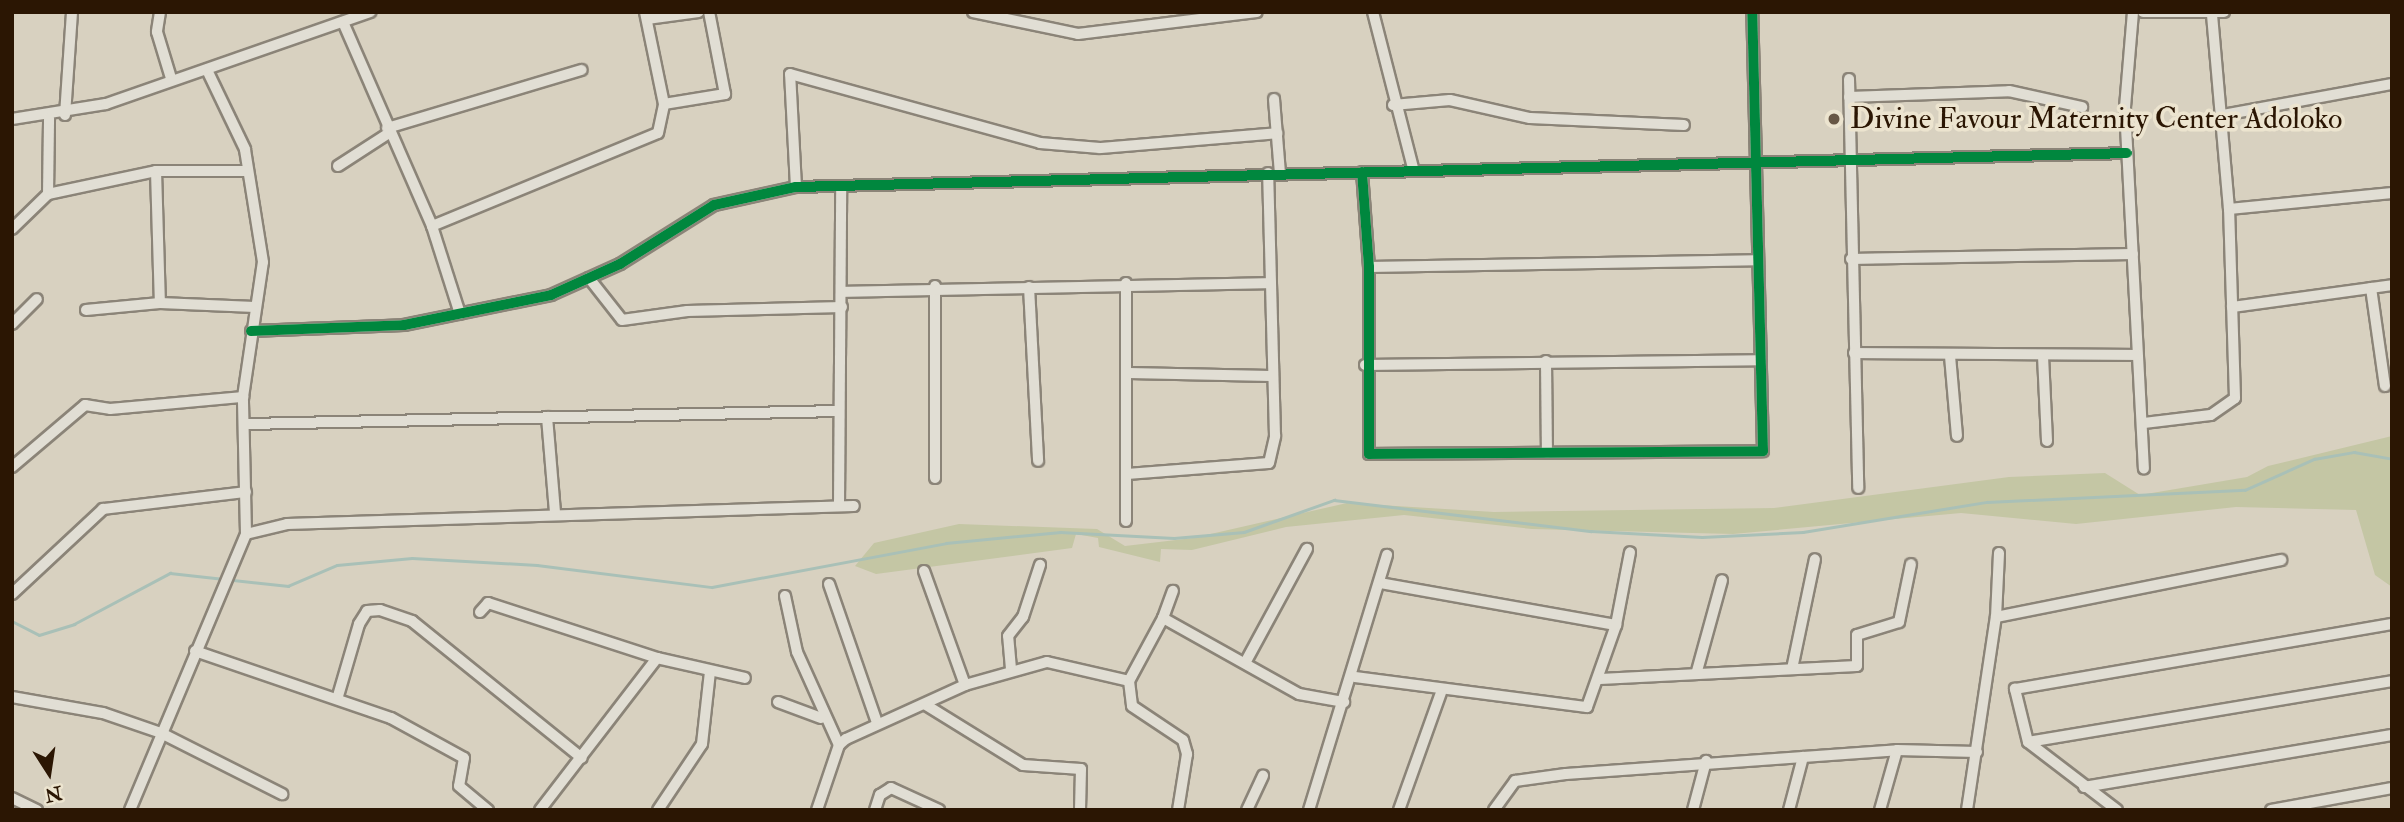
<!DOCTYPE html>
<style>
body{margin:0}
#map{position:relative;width:2404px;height:822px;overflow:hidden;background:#d8d1c0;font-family:"IM FELL Double Pica",serif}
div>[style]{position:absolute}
.green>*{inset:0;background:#c4c6a4}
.stream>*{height:2.5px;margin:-1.25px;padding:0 1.25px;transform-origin:1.25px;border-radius:1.25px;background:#a9c0b7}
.roads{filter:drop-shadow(2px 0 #8b8478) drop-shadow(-2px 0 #8b8478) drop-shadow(0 2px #8b8478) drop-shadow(0 -2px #8b8478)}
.minor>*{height:10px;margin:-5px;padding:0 5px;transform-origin:5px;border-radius:5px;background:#e1ded4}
.cycleway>*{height:10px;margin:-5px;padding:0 5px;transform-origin:5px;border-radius:5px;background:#00873e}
.dots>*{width:19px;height:19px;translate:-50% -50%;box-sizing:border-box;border:4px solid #ece4cf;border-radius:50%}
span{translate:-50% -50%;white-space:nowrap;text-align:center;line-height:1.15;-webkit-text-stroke:7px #ece4cf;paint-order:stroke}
.poi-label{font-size:30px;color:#2b1603}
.left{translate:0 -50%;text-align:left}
.frame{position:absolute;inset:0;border:14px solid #2b1603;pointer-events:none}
.north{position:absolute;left:14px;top:738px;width:70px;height:70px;-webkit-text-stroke:5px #ece4cf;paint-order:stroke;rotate:168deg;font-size:19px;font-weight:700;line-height:28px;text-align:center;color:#2b1603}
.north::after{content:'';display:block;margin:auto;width:24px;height:32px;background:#2b1603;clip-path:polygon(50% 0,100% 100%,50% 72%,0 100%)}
</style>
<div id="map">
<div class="green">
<i style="clip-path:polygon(2392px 436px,2392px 587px,2375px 575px,2356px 510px,2236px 507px,2076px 524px,1961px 513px,1733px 534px,1532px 529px,1404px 515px,1286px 527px,1192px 550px,1161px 549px,1160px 562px,1099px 547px,1098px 538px,1076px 534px,1072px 548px,876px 574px,855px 566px,874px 543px,959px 524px,1097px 529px,1125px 546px,1193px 538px,1347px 503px,1494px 512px,1774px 508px,2009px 477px,2105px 473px,2140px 495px,2247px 477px,2268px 466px)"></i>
</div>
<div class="stream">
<i style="left:12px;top:621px;width:30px;rotate:27deg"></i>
<i style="left:39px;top:635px;width:37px;rotate:-17deg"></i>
<i style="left:74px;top:624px;width:109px;rotate:-28deg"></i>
<i style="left:170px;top:573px;width:119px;rotate:6.3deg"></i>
<i style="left:288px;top:586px;width:53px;rotate:-23.2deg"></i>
<i style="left:337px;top:565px;width:75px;rotate:-5.3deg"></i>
<i style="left:412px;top:558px;width:125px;rotate:3.2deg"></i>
<i style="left:537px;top:565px;width:176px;rotate:7.2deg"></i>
<i style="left:712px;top:587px;width:238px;rotate:-10.6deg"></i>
<i style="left:946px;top:543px;width:115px;rotate:-5.5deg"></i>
<i style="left:1060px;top:532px;width:114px;rotate:3deg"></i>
<i style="left:1174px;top:538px;width:70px;rotate:-4.9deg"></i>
<i style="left:1244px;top:532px;width:96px;rotate:-19.6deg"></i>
<i style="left:1334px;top:500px;width:259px;rotate:6.9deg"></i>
<i style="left:1591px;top:531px;width:111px;rotate:3.1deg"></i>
<i style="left:1702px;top:537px;width:101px;rotate:-2.8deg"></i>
<i style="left:1803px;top:532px;width:186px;rotate:-9.3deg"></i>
<i style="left:1987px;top:502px;width:258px;rotate:-2.7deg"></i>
<i style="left:2245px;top:490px;width:76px;rotate:-24.2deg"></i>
<i style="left:2314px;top:459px;width:41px;rotate:-9.9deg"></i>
<i style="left:2354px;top:452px;width:39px;rotate:10deg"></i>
</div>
<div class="roads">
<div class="minor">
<i style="left:160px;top:12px;width:20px;rotate:99deg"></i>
<i style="left:157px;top:32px;width:48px;rotate:73.1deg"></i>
<i style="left:973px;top:12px;width:107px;rotate:11.8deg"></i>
<i style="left:1078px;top:34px;width:180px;rotate:-7deg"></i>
<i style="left:1373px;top:12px;width:161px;rotate:75.6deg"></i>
<i style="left:2133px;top:12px;width:96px;rotate:94.8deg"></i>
<i style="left:2125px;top:108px;width:361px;rotate:87deg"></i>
<i style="left:2143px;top:12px;width:81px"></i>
<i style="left:647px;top:19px;width:52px;rotate:-7.7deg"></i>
<i style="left:343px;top:22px;width:223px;rotate:66.4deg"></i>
<i style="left:432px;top:226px;width:92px;rotate:72.3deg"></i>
<i style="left:1849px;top:79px;width:409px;rotate:88.7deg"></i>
<i style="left:1849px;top:97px;width:160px;rotate:-2.1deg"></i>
<i style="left:2009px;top:91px;width:75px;rotate:12.4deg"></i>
<i style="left:1274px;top:99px;width:75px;rotate:85.4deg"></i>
<i style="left:664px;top:104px;width:62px;rotate:-9.3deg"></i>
<i style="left:725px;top:94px;width:84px;rotate:-101deg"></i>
<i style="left:1393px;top:105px;width:57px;rotate:-5deg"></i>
<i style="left:1450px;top:100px;width:82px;rotate:12.7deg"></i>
<i style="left:1530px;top:118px;width:154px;rotate:2.6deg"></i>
<i style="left:65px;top:115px;width:103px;rotate:-86.1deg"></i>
<i style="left:2223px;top:115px;width:172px;rotate:-10.4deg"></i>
<i style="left:12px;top:119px;width:95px;rotate:-9.1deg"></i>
<i style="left:106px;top:104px;width:280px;rotate:-19.2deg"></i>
<i style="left:387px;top:128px;width:203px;rotate:-16.6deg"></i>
<i style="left:338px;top:166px;width:61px;rotate:-32.9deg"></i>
<i style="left:156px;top:171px;width:132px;rotate:88.3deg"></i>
<i style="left:1362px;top:172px;width:95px;rotate:85.8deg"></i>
<i style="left:1369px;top:267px;width:187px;rotate:90deg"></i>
<i style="left:1369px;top:454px;width:394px;rotate:-0.4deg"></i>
<i style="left:1763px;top:451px;width:439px;rotate:-91.4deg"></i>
<i style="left:796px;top:187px;width:113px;rotate:-93deg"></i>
<i style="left:790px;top:74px;width:259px;rotate:15.4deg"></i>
<i style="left:1040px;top:143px;width:60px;rotate:4.8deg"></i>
<i style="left:1100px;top:148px;width:178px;rotate:-4.8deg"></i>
<i style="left:48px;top:194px;width:110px;rotate:-12deg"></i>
<i style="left:156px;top:171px;width:92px"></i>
<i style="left:2229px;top:209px;width:164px;rotate:-5.6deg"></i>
<i style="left:432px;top:226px;width:244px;rotate:-22.4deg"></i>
<i style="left:658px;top:133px;width:30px;rotate:-78deg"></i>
<i style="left:664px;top:104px;width:94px;rotate:-101.7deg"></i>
<i style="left:12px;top:229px;width:50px;rotate:-44.2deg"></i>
<i style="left:48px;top:194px;width:76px;rotate:-89.2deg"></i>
<i style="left:1851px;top:259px;width:282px;rotate:-1deg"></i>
<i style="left:1369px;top:267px;width:387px;rotate:-1deg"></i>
<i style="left:589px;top:278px;width:53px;rotate:51.8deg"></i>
<i style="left:622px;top:320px;width:66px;rotate:-7.9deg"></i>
<i style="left:687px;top:311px;width:155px;rotate:-1.5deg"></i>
<i style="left:935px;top:286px;width:192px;rotate:90deg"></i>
<i style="left:1029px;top:287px;width:174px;rotate:87deg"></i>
<i style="left:2371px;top:288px;width:99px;rotate:81.9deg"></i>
<i style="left:842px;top:292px;width:429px;rotate:-1.2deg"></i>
<i style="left:2232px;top:307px;width:162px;rotate:-7.8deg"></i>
<i style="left:86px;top:310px;width:74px;rotate:-5.4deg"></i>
<i style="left:160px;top:303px;width:95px;rotate:2.4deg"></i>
<i style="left:12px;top:324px;width:35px;rotate:-45deg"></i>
<i style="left:251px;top:331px;width:153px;rotate:-2.2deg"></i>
<i style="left:404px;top:325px;width:150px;rotate:-11.5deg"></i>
<i style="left:551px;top:295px;width:76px;rotate:-24.2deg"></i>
<i style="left:620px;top:264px;width:111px;rotate:-32.1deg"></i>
<i style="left:714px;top:205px;width:84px;rotate:-12.4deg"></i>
<i style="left:796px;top:187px;width:1331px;rotate:-1.46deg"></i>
<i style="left:1854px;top:353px;width:283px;rotate:0.4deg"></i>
<i style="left:1950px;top:356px;width:80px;rotate:85deg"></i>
<i style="left:2043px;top:356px;width:85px;rotate:87.3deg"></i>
<i style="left:1546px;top:361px;width:92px;rotate:89.4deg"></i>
<i style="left:1365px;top:365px;width:394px;rotate:-0.7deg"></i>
<i style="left:1129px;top:373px;width:142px;rotate:1.2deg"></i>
<i style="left:547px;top:417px;width:96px;rotate:85.2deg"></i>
<i style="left:2144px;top:423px;width:67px;rotate:-6.8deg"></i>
<i style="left:2211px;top:415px;width:29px;rotate:-35deg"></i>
<i style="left:2235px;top:398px;width:189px;rotate:-91.8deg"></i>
<i style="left:2229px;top:209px;width:194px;rotate:-95deg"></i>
<i style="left:248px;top:424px;width:591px;rotate:-1.26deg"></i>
<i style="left:12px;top:467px;width:96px;rotate:-40.3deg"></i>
<i style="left:85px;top:405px;width:25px;rotate:9deg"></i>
<i style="left:110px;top:409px;width:134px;rotate:-5.2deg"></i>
<i style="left:1127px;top:474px;width:142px;rotate:-4.4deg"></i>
<i style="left:1269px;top:463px;width:28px;rotate:-77deg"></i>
<i style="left:1275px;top:436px;width:263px;rotate:-91.5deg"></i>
<i style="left:839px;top:504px;width:318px;rotate:-89.6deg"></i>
<i style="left:1126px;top:521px;width:238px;rotate:-90deg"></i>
<i style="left:246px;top:534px;width:42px;rotate:-13.7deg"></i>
<i style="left:287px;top:524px;width:567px;rotate:-1.82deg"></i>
<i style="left:924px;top:571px;width:121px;rotate:70.2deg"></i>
<i style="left:1380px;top:583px;width:240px;rotate:10.1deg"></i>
<i style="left:829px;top:584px;width:147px;rotate:70.9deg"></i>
<i style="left:12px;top:594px;width:125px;rotate:-43deg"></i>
<i style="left:103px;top:509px;width:144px;rotate:-6.8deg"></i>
<i style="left:785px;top:596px;width:57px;rotate:77.9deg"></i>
<i style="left:797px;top:652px;width:102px;rotate:65.7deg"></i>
<i style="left:480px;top:612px;width:12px;rotate:-48deg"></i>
<i style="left:488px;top:603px;width:178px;rotate:18deg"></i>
<i style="left:657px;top:658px;width:90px;rotate:12.8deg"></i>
<i style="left:1996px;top:617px;width:291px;rotate:-11.3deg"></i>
<i style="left:1163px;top:618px;width:29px;rotate:-70deg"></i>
<i style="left:195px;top:651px;width:207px;rotate:18.9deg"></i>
<i style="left:391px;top:718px;width:83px;rotate:28.7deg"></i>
<i style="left:464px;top:758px;width:28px;rotate:100deg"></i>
<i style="left:459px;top:786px;width:38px;rotate:40deg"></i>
<i style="left:1245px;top:663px;width:130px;rotate:-61.5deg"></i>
<i style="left:1011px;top:669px;width:33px;rotate:-95deg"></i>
<i style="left:1008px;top:636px;width:24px;rotate:-52deg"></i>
<i style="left:1023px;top:617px;width:55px;rotate:-71.9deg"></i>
<i style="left:1792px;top:669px;width:112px;rotate:-78.2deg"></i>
<i style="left:1697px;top:671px;width:94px;rotate:-74.6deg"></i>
<i style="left:1355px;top:677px;width:234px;rotate:7.4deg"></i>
<i style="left:1587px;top:707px;width:87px;rotate:-70.5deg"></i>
<i style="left:1616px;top:625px;width:74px;rotate:-79.1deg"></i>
<i style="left:1600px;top:679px;width:257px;rotate:-2.9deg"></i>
<i style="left:1857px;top:666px;width:31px;rotate:-90deg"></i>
<i style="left:1857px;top:635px;width:44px;rotate:-17.2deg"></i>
<i style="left:1899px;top:622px;width:59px;rotate:-78.3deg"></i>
<i style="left:1129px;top:681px;width:72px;rotate:-61.6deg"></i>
<i style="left:1163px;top:618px;width:156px;rotate:29.2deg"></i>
<i style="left:1299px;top:694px;width:46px;rotate:10.1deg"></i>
<i style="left:338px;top:696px;width:75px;rotate:-73.7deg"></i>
<i style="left:359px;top:624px;width:15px;rotate:-58deg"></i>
<i style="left:367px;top:611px;width:13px;rotate:-4deg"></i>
<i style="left:380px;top:610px;width:34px;rotate:19deg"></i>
<i style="left:412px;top:621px;width:218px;rotate:38.9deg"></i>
<i style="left:12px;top:697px;width:92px;rotate:10deg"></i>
<i style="left:103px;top:713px;width:61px;rotate:19deg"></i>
<i style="left:161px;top:733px;width:136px;rotate:26.8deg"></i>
<i style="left:778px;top:702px;width:46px;rotate:20.4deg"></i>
<i style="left:926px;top:705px;width:114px;rotate:31.7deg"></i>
<i style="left:1023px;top:765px;width:58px;rotate:3.9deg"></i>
<i style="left:1081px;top:769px;width:41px;rotate:91.4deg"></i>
<i style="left:2028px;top:742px;width:369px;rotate:-9.5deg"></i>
<i style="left:2084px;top:787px;width:312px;rotate:-9.6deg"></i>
<i style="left:12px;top:798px;width:28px;rotate:26deg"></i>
<i style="left:130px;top:810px;width:299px;rotate:-67.2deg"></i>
<i style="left:246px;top:534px;width:137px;rotate:-91.3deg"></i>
<i style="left:243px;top:397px;width:136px;rotate:-81.6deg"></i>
<i style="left:263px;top:262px;width:114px;rotate:-99.1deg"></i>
<i style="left:245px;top:149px;width:88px;rotate:-115.7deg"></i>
<i style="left:540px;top:810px;width:192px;rotate:-52.4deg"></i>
<i style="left:658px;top:810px;width:79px;rotate:-56.3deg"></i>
<i style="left:702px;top:744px;width:73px;rotate:-83.7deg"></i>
<i style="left:817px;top:810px;width:69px;rotate:-71.3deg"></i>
<i style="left:839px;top:745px;width:9px;rotate:-41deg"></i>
<i style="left:846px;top:739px;width:131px;rotate:-24.4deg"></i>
<i style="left:965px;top:685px;width:85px;rotate:-15.7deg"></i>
<i style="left:1047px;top:662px;width:84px;rotate:13deg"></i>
<i style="left:1129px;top:681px;width:25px;rotate:83deg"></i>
<i style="left:1132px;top:706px;width:61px;rotate:33.7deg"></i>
<i style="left:1183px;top:740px;width:15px;rotate:74deg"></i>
<i style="left:1187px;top:754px;width:57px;rotate:99.1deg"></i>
<i style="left:875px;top:810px;width:16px;rotate:-72deg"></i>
<i style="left:880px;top:795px;width:13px;rotate:-32deg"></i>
<i style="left:891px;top:788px;width:53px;rotate:24.6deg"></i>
<i style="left:1247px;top:810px;width:38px;rotate:-65deg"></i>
<i style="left:1309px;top:810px;width:267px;rotate:-73deg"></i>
<i style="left:1399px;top:810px;width:127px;rotate:-70.3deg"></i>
<i style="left:1494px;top:810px;width:36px;rotate:-54deg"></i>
<i style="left:1515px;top:781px;width:51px;rotate:-7.8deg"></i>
<i style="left:1566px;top:774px;width:332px;rotate:-4.1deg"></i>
<i style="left:1897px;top:750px;width:80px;rotate:1.4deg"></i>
<i style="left:1693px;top:810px;width:51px;rotate:-75.1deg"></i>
<i style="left:1789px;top:810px;width:55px;rotate:-75.2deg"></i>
<i style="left:1880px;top:810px;width:62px;rotate:-74.2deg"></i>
<i style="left:1967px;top:810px;width:195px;rotate:-81.5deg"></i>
<i style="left:1996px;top:617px;width:64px;rotate:-87.3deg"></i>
<i style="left:2117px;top:810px;width:112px;rotate:-142.6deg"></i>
<i style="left:2028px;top:742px;width:55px;rotate:-103.8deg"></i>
<i style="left:2015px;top:689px;width:383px;rotate:-9.8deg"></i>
<i style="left:2271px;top:810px;width:123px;rotate:-10.3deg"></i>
</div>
</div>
<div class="cycleway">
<i style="left:1362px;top:172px;width:95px;rotate:85.8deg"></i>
<i style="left:1369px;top:267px;width:187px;rotate:90deg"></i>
<i style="left:1369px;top:454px;width:394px;rotate:-0.4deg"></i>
<i style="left:1763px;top:451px;width:439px;rotate:-91.4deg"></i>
<i style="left:251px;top:331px;width:153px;rotate:-2.2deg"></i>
<i style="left:404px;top:325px;width:150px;rotate:-11.5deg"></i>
<i style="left:551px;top:295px;width:76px;rotate:-24.2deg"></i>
<i style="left:620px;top:264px;width:111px;rotate:-32.1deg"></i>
<i style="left:714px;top:205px;width:84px;rotate:-12.4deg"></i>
<i style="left:796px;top:187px;width:1331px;rotate:-1.46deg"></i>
</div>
<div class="dots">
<i style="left:1834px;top:119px;background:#685745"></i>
</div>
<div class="poi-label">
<span class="left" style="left:1850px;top:119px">Divine Favour Maternity Center Adoloko</span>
</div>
<div class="frame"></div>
<div class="north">N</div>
</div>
